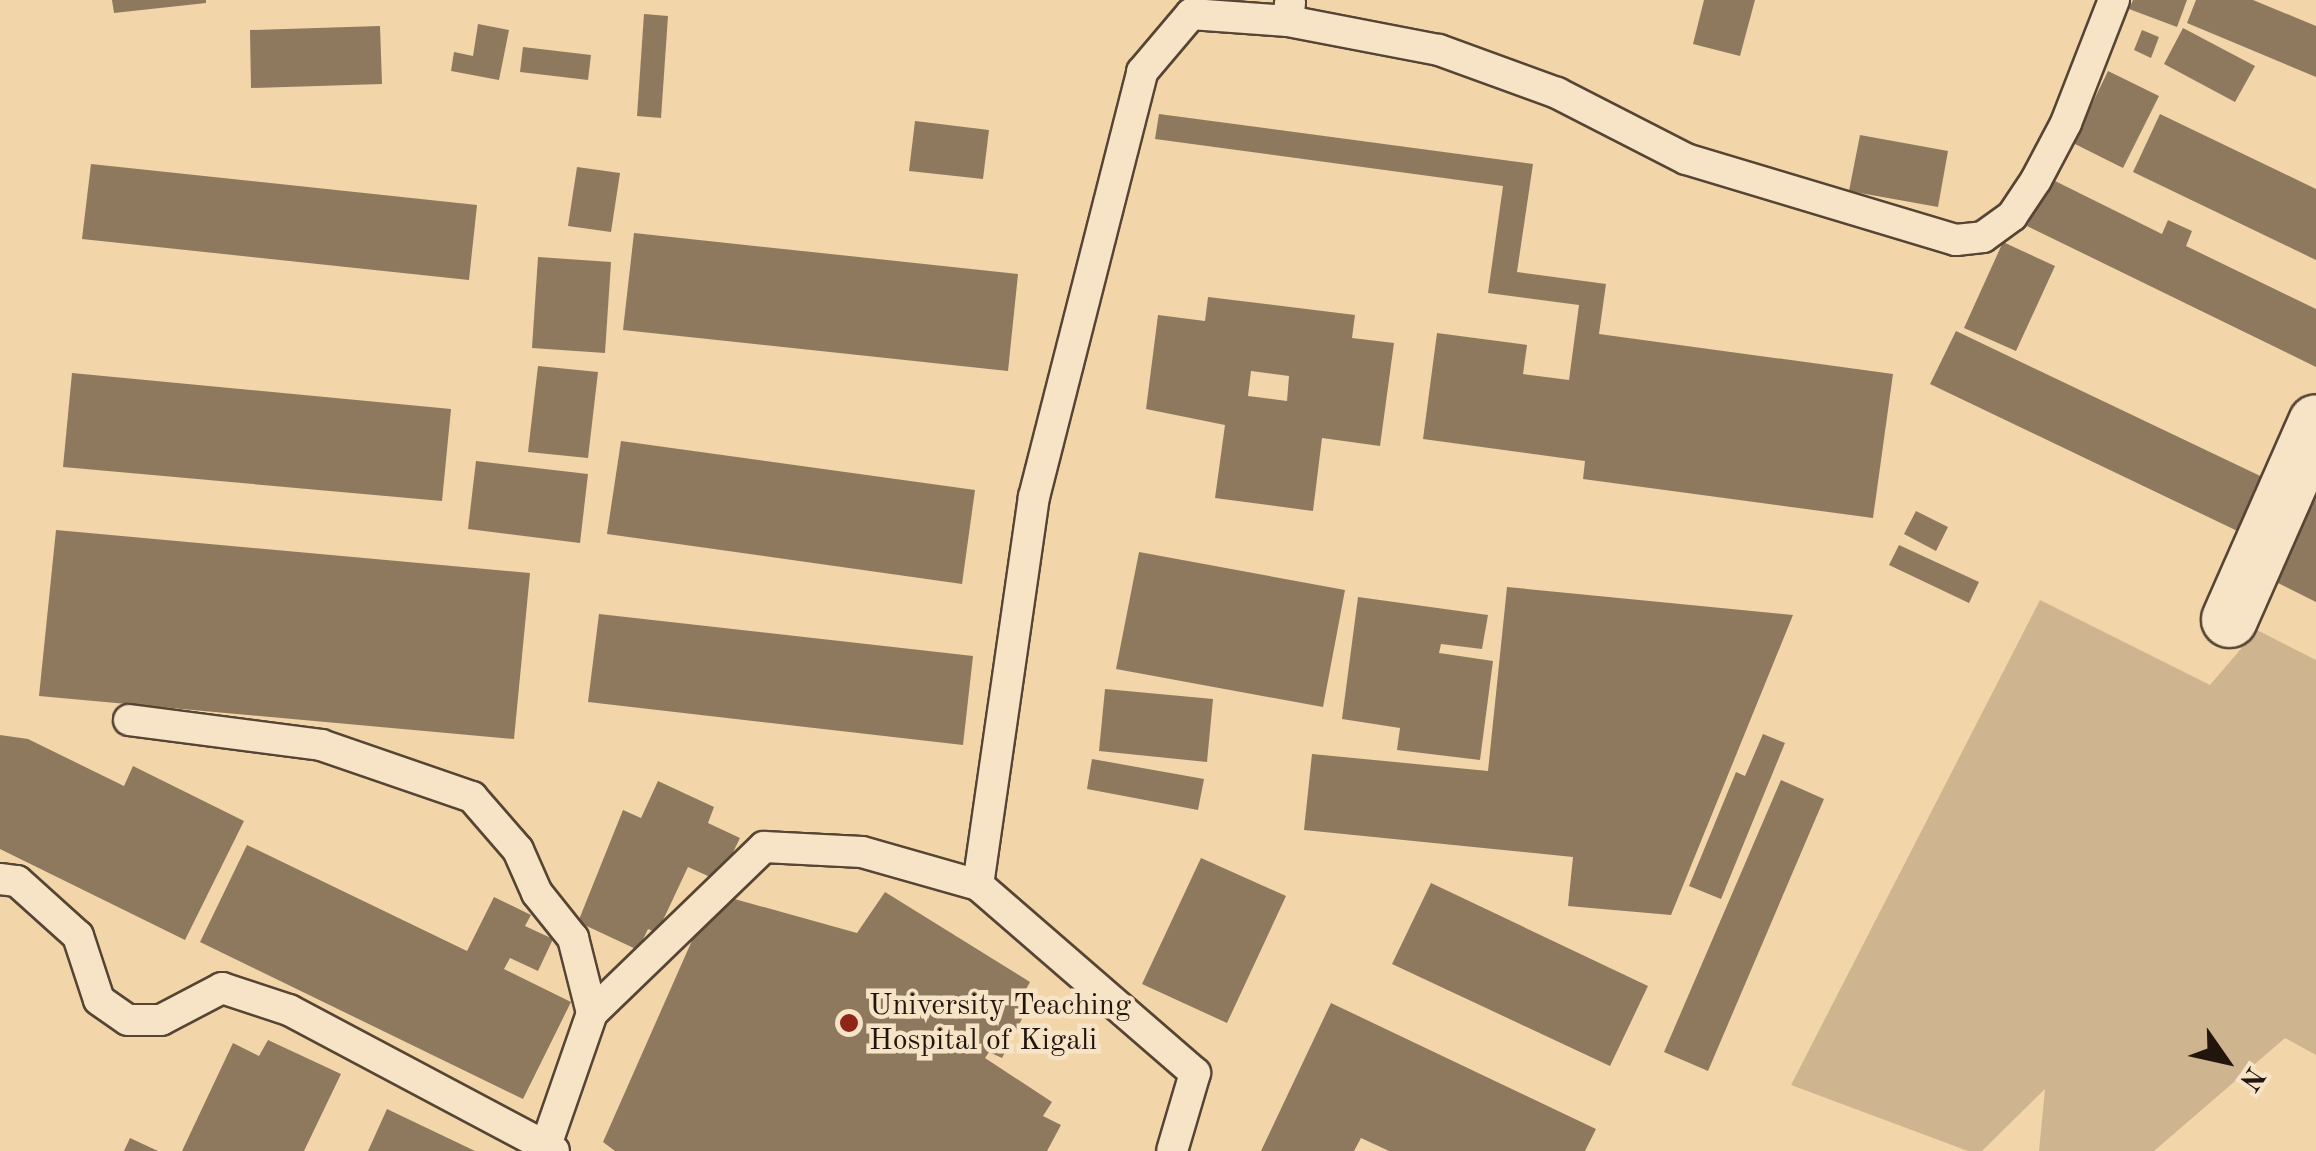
<!DOCTYPE html>
<style>
body{margin:0}
#map{position:relative;width:2316px;height:1151px;overflow:hidden;background:#f2d6a9;font-family:"Old Standard TT",serif}
div>[style]{position:absolute}
.green>*{inset:0;background:#cfb58f}
.building>*{inset:0;background:#8e795f}
.roads{filter:drop-shadow(2px 0 #564535) drop-shadow(-2px 0 #564535) drop-shadow(0 2px #564535) drop-shadow(0 -2px #564535)}
.lane>*{height:30px;margin:-15px;padding:0 15px;transform-origin:15px;border-radius:15px;background:#f7e4c7}
.street>*{height:55px;margin:-27.5px;padding:0 27.5px;transform-origin:27.5px;border-radius:27.5px;background:#f7e4c7}
.dots>*{width:28px;height:28px;translate:-50% -50%;box-sizing:border-box;border:5px solid #f7e4c7;border-radius:50%}
span{translate:-50% -50%;white-space:nowrap;text-align:center;line-height:1.15;-webkit-text-stroke:9px #f7e4c7;paint-order:stroke}
.poi-label{font-size:30px;color:#22150e}
.left{translate:0 -50%;text-align:left}
.north{position:absolute;left:2176px;top:1011px;width:100px;height:100px;-webkit-text-stroke:8px #f7e4c7;paint-order:stroke;rotate:124deg;font-size:28px;font-weight:700;line-height:40px;text-align:center;color:#22150e}
.north::after{content:'';display:block;margin:auto;width:35px;height:45px;background:#22150e;clip-path:polygon(50% 0,100% 100%,50% 72%,0 100%)}
</style>
<div id="map">
<div class="green">
<i style="clip-path:polygon(2040px 600px,2210px 685px,2257px 630px,2316px 660px,2316px 1055px,2285px 1038px,2154px 1151px,2039px 1151px,2045px 1089px,1982px 1151px,1968px 1151px,1791px 1085px)"></i>
</div>
<div class="building">
<i style="clip-path:polygon(112px 0,206px 0,206px 3px,114px 13px)"></i>
<i style="clip-path:polygon(1704px 0,1755px 0,1740px 56px,1693px 44px)"></i>
<i style="clip-path:polygon(2133px 0,2187px 0,2177px 27px,2129px 9px)"></i>
<i style="clip-path:polygon(2196px 0,2253px 0,2316px 26px,2316px 77px,2187px 23px)"></i>
<i style="clip-path:polygon(644px 14px,668px 16px,661px 118px,637px 116px)"></i>
<i style="clip-path:polygon(478px 24px,509px 30px,499px 80px,451px 71px,454px 52px,473px 56px)"></i>
<i style="clip-path:polygon(380px 26px,382px 84px,251px 88px,250px 30px)"></i>
<i style="clip-path:polygon(2183px 28px,2255px 66px,2235px 102px,2164px 64px)"></i>
<i style="clip-path:polygon(2142px 30px,2159px 37px,2151px 58px,2134px 50px)"></i>
<i style="clip-path:polygon(523px 47px,591px 55px,588px 80px,520px 72px)"></i>
<i style="clip-path:polygon(2108px 71px,2159px 96px,2123px 168px,2073px 143px)"></i>
<i style="clip-path:polygon(1159px 114px,1533px 164px,1517px 272px,1606px 284px,1599px 334px,1893px 374px,1873px 518px,1583px 479px,1585px 461px,1423px 439px,1437px 333px,1527px 345px,1523px 374px,1569px 380px,1579px 305px,1488px 293px,1503px 186px,1155px 139px)"></i>
<i style="clip-path:polygon(2160px 114px,2316px 189px,2316px 260px,2133px 172px)"></i>
<i style="clip-path:polygon(915px 121px,989px 130px,983px 179px,909px 171px)"></i>
<i style="clip-path:polygon(1860px 135px,1948px 151px,1938px 207px,1849px 191px)"></i>
<i style="clip-path:polygon(91px 164px,477px 205px,469px 280px,82px 239px)"></i>
<i style="clip-path:polygon(577px 167px,620px 173px,611px 232px,568px 226px)"></i>
<i style="clip-path:polygon(2051px 179px,2162px 234px,2168px 220px,2192px 231px,2186px 246px,2316px 309px,2316px 367px,2027px 226px)"></i>
<i style="clip-path:polygon(634px 233px,1018px 274px,1008px 371px,623px 330px)"></i>
<i style="clip-path:polygon(2003px 242px,2055px 266px,2016px 351px,1964px 328px)"></i>
<i style="clip-path:polygon(538px 257px,611px 262px,605px 353px,532px 348px)"></i>
<i style="clip-path:polygon(evenodd,1208px 297px,1355px 315px,1352px 338px,1394px 343px,1380px 446px,1322px 438px,1313px 511px,1215px 498px,1225px 425px,1146px 409px,1158px 315px,1205px 321px,1208px 297px,1251px 371px,1289px 376px,1287px 401px,1248px 396px,1251px 371px)"></i>
<i style="clip-path:polygon(1956px 331px,2275px 483px,2250px 537px,1930px 384px)"></i>
<i style="clip-path:polygon(538px 366px,598px 372px,588px 458px,528px 452px)"></i>
<i style="clip-path:polygon(72px 373px,451px 409px,442px 501px,63px 467px)"></i>
<i style="clip-path:polygon(621px 441px,975px 490px,962px 584px,607px 534px)"></i>
<i style="clip-path:polygon(476px 461px,588px 474px,580px 543px,468px 529px)"></i>
<i style="clip-path:polygon(2316px 498px,2316px 602px,2274px 581px)"></i>
<i style="clip-path:polygon(1916px 511px,1948px 527px,1936px 551px,1904px 534px)"></i>
<i style="clip-path:polygon(56px 530px,530px 573px,514px 739px,39px 696px)"></i>
<i style="clip-path:polygon(1899px 545px,1979px 582px,1969px 603px,1889px 565px)"></i>
<i style="clip-path:polygon(1139px 552px,1345px 590px,1323px 707px,1116px 669px)"></i>
<i style="clip-path:polygon(1507px 587px,1793px 615px,1671px 915px,1568px 906px,1573px 857px,1304px 830px,1312px 754px,1488px 771px)"></i>
<i style="clip-path:polygon(1358px 597px,1488px 615px,1482px 649px,1441px 644px,1439px 653px,1493px 661px,1480px 760px,1397px 750px,1400px 728px,1342px 719px)"></i>
<i style="clip-path:polygon(599px 614px,973px 656px,963px 745px,588px 702px)"></i>
<i style="clip-path:polygon(1105px 689px,1213px 699px,1207px 762px,1099px 751px)"></i>
<i style="clip-path:polygon(1763px 734px,1785px 743px,1721px 899px,1689px 886px,1736px 772px,1745px 776px)"></i>
<i style="clip-path:polygon(0 735px,28px 739px,124px 786px,133px 766px,244px 821px,185px 940px,0 849px)"></i>
<i style="clip-path:polygon(1092px 759px,1204px 779px,1198px 810px,1087px 789px)"></i>
<i style="clip-path:polygon(1781px 780px,1824px 799px,1708px 1071px,1664px 1052px)"></i>
<i style="clip-path:polygon(658px 781px,714px 807px,708px 823px,740px 838px,719px 881px,688px 867px,657px 933px,648px 929px,638px 950px,578px 922px,623px 810px,641px 818px)"></i>
<i style="clip-path:polygon(247px 845px,467px 951px,494px 897px,531px 915px,525px 926px,553px 939px,538px 971px,510px 958px,504px 969px,571px 1002px,523px 1099px,200px 942px)"></i>
<i style="clip-path:polygon(1201px 858px,1286px 896px,1227px 1023px,1142px 984px)"></i>
<i style="clip-path:polygon(1431px 883px,1648px 986px,1610px 1066px,1392px 964px)"></i>
<i style="clip-path:polygon(885px 892px,1030px 982px,1025px 991px,1034px 995px,1002px 1058px,989px 1052px,985px 1058px,1052px 1102px,1043px 1116px,1061px 1125px,1047px 1151px,615px 1151px,603px 1142px,713px 893px,857px 933px)"></i>
<i style="clip-path:polygon(1331px 1003px,1596px 1129px,1585px 1151px,1389px 1151px,1361px 1138px,1354px 1151px,1261px 1151px)"></i>
<i style="clip-path:polygon(268px 1040px,341px 1074px,304px 1151px,182px 1151px,233px 1043px,259px 1056px)"></i>
<i style="clip-path:polygon(387px 1109px,475px 1151px,368px 1151px)"></i>
<i style="clip-path:polygon(130px 1138px,158px 1151px,124px 1151px)"></i>
</div>
<div class="roads">
<div class="lane">
<i style="left:1290px;top:3px;width:18px;rotate:96deg"></i>
<i style="left:1288px;top:21px;width:154px;rotate:10.9deg"></i>
<i style="left:1439px;top:50px;width:126px;rotate:20deg"></i>
<i style="left:1557px;top:93px;width:145px;rotate:27.1deg"></i>
<i style="left:1686px;top:159px;width:282px;rotate:16.7deg"></i>
<i style="left:1956px;top:240px;width:27px;rotate:-6deg"></i>
<i style="left:1983px;top:237px;width:36px;rotate:-36deg"></i>
<i style="left:2012px;top:216px;width:43px;rotate:-56.3deg"></i>
<i style="left:2036px;top:180px;width:64px;rotate:-62.2deg"></i>
<i style="left:2066px;top:123px;width:132px;rotate:-68.7deg"></i>
<i style="left:129px;top:720px;width:194px;rotate:7.4deg"></i>
<i style="left:321px;top:745px;width:160px;rotate:19deg"></i>
<i style="left:472px;top:797px;width:70px;rotate:49deg"></i>
<i style="left:518px;top:850px;width:47px;rotate:66.2deg"></i>
<i style="left:537px;top:893px;width:58px;rotate:51.3deg"></i>
<i style="left:573px;top:938px;width:77px;rotate:75.8deg"></i>
<i style="left:0;top:879px;width:17px;rotate:7deg"></i>
<i style="left:17px;top:881px;width:82px;rotate:42deg"></i>
<i style="left:78px;top:936px;width:67px;rotate:71.8deg"></i>
<i style="left:99px;top:1000px;width:35px;rotate:35deg"></i>
<i style="left:128px;top:1020px;width:33px"></i>
<i style="left:161px;top:1020px;width:69px;rotate:-27.7deg"></i>
<i style="left:222px;top:988px;width:71px;rotate:18.2deg"></i>
<i style="left:289px;top:1010px;width:300px;rotate:28deg"></i>
<i style="left:978px;top:885px;width:287px;rotate:40.9deg"></i>
<i style="left:1195px;top:1073px;width:81px;rotate:106.4deg"></i>
<i style="left:544px;top:1151px;width:146px;rotate:-70.8deg"></i>
<i style="left:592px;top:1013px;width:239px;rotate:-44deg"></i>
<i style="left:764px;top:847px;width:98px;rotate:2.9deg"></i>
<i style="left:862px;top:852px;width:121px;rotate:15.9deg"></i>
<i style="left:978px;top:885px;width:392px;rotate:-81.8deg"></i>
<i style="left:1034px;top:497px;width:439px;rotate:-75.7deg"></i>
<i style="left:1142px;top:72px;width:76px;rotate:-49.8deg"></i>
<i style="left:1191px;top:14px;width:97px;rotate:4.1deg"></i>
</div>
<div class="street">
<i style="left:2229px;top:619px;width:215px;rotate:-66.2deg"></i>
</div>
</div>
<div class="dots">
<i style="left:849px;top:1023px;background:#8f2418"></i>
</div>
<div class="poi-label">
<span class="left" style="left:869px;top:1023px">University Teaching<br>Hospital of Kigali</span>
</div>
<div class="north">N</div>
</div>
